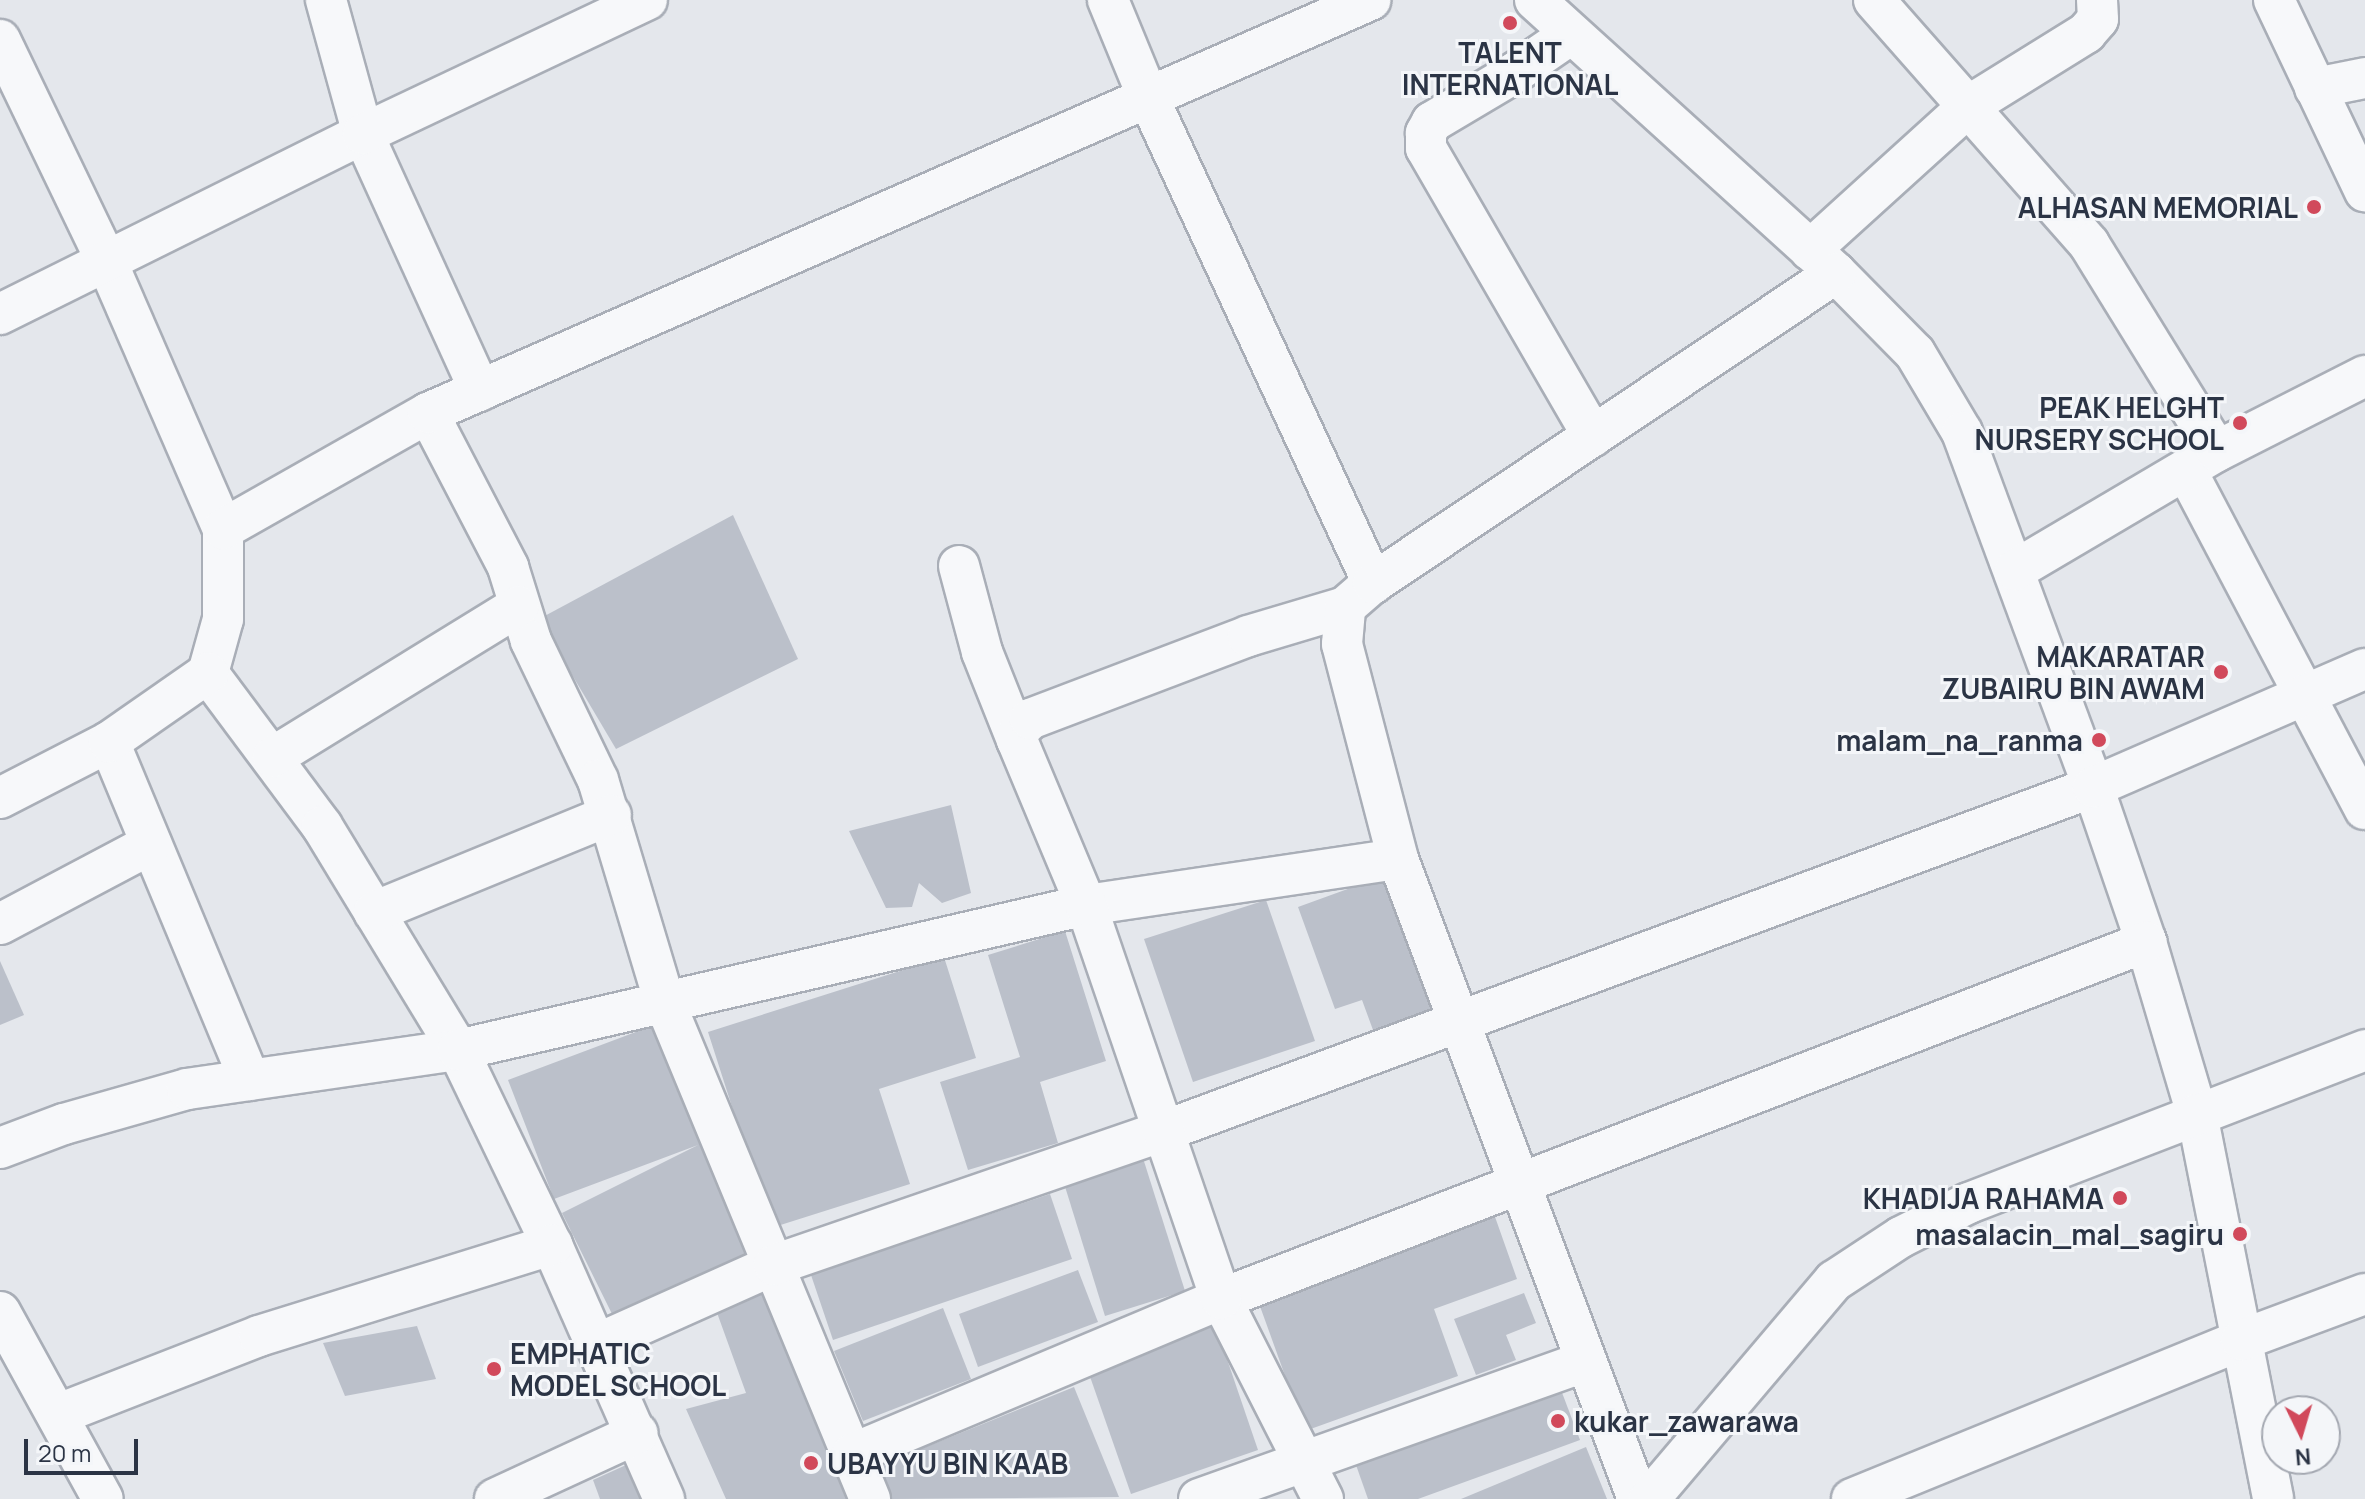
<!DOCTYPE html>
<style>
body{margin:0}
#map{position:relative;width:2365px;height:1499px;overflow:hidden;background:#e4e7ec;font-family:Manrope,sans-serif}
div>[style]{position:absolute}
.building>*{inset:0;background:#bbc0ca}
.roads{filter:drop-shadow(2px 0 #a9aeb7) drop-shadow(-2px 0 #a9aeb7) drop-shadow(0 2px #a9aeb7) drop-shadow(0 -2px #a9aeb7)}
.minor>*{height:40px;margin:-20px;padding:0 20px;transform-origin:20px;border-radius:20px;background:#f7f8fa}
.dots>*{width:22px;height:22px;translate:-50% -50%;box-sizing:border-box;border:4px solid #f4f6f9;border-radius:50%}
span{translate:-50% -50%;white-space:nowrap;text-align:center;line-height:1.15;-webkit-text-stroke:6px #f4f6f9;paint-order:stroke}
.poi-label{font-size:28px;color:#2b3445;font-weight:700}
.right{translate:-100% -50%;text-align:right}
.left{translate:0 -50%;text-align:left}
.north{position:absolute;left:2261px;top:1395px;width:80px;height:80px;box-sizing:border-box;background:#f4f6f9;border:2px solid #a4a8b1;border-radius:50%;rotate:175deg;font-size:22px;font-weight:700;line-height:32px;text-align:center;color:#2b3445}
.north::after{content:'';display:block;margin:auto;width:28px;height:36px;background:#d1495b;clip-path:polygon(50% 0,100% 100%,50% 72%,0 100%)}
.scale{position:absolute;left:24px;top:1439px;width:114px;height:36px;box-sizing:border-box;border:4px solid #2b3445;border-top:0;padding-left:10px;font-size:24px;line-height:28px;white-space:nowrap;color:#2b3445;-webkit-text-stroke:6px #f4f6f9;paint-order:stroke}
</style>
<div id="map">
<div class="building">
<i style="clip-path:polygon(733px 515px,798px 659px,616px 749px,539px 619px)"></i>
<i style="clip-path:polygon(951px 805px,971px 893px,942px 903px,919px 883px,912px 907px,886px 908px,849px 831px)"></i>
<i style="clip-path:polygon(1389px 874px,1437px 1007px,1373px 1030px,1362px 1000px,1335px 1009px,1298px 907px)"></i>
<i style="clip-path:polygon(1266px 900px,1315px 1041px,1193px 1082px,1144px 939px)"></i>
<i style="clip-path:polygon(1065px 931px,1106px 1061px,1040px 1082px,1058px 1143px,968px 1170px,940px 1082px,1020px 1057px,988px 955px)"></i>
<i style="clip-path:polygon(944px 957px,976px 1058px,879px 1089px,910px 1184px,771px 1228px,708px 1032px)"></i>
<i style="clip-path:polygon(0 961px,24px 1015px,0 1025px)"></i>
<i style="clip-path:polygon(657px 1024px,701px 1144px,754px 1250px,614px 1318px,562px 1213px,698px 1145px,554px 1199px,508px 1080px)"></i>
<i style="clip-path:polygon(1142px 1155px,1185px 1291px,1105px 1316px,1063px 1180px)"></i>
<i style="clip-path:polygon(1050px 1194px,1072px 1259px,833px 1340px,811px 1275px)"></i>
<i style="clip-path:polygon(1494px 1214px,1517px 1279px,1434px 1309px,1458px 1376px,1305px 1431px,1257px 1298px)"></i>
<i style="clip-path:polygon(1078px 1270px,1098px 1322px,978px 1367px,959px 1314px)"></i>
<i style="clip-path:polygon(764px 1290px,848px 1499px,726px 1499px,686px 1409px,746px 1393px,716px 1310px)"></i>
<i style="clip-path:polygon(1524px 1293px,1536px 1323px,1506px 1335px,1516px 1360px,1476px 1375px,1454px 1319px)"></i>
<i style="clip-path:polygon(943px 1308px,971px 1379px,863px 1421px,834px 1351px)"></i>
<i style="clip-path:polygon(1215px 1324px,1258px 1450px,1131px 1494px,1087px 1368px)"></i>
<i style="clip-path:polygon(417px 1326px,436px 1379px,345px 1396px,323px 1343px)"></i>
<i style="clip-path:polygon(1074px 1387px,1119px 1497px,892px 1499px,879px 1466px)"></i>
<i style="clip-path:polygon(1561px 1390px,1580px 1440px,1418px 1499px,1368px 1499px,1356px 1465px)"></i>
<i style="clip-path:polygon(1586px 1447px,1607px 1499px,1461px 1499px)"></i>
<i style="clip-path:polygon(637px 1460px,650px 1499px,600px 1499px,593px 1480px)"></i>
</div>
<div class="roads">
<div class="minor">
<i style="left:326px;top:0;width:139px;rotate:74.6deg"></i>
<i style="left:363px;top:134px;width:282px;rotate:65.5deg"></i>
<i style="left:1108px;top:0;width:105px;rotate:67.6deg"></i>
<i style="left:1148px;top:97px;width:536px;rotate:65.16deg"></i>
<i style="left:1535px;top:0;width:406px;rotate:42.2deg"></i>
<i style="left:1836px;top:273px;width:112px;rotate:45.4deg"></i>
<i style="left:1915px;top:353px;width:92px;rotate:59.3deg"></i>
<i style="left:1962px;top:432px;width:378px;rotate:69.7deg"></i>
<i style="left:2093px;top:787px;width:164px;rotate:71.1deg"></i>
<i style="left:2146px;top:942px;width:179px;rotate:73.5deg"></i>
<i style="left:2197px;top:1114px;width:392px;rotate:78.8deg"></i>
<i style="left:1874px;top:0;width:325px;rotate:48.6deg"></i>
<i style="left:2089px;top:244px;width:243px;rotate:58.3deg"></i>
<i style="left:2274px;top:0;width:212px;rotate:64.6deg"></i>
<i style="left:1571px;top:34px;width:67px;rotate:145.4deg"></i>
<i style="left:1516px;top:72px;width:98px;rotate:149.2deg"></i>
<i style="left:1432px;top:122px;width:13px;rotate:119deg"></i>
<i style="left:1426px;top:133px;width:15px;rotate:90deg"></i>
<i style="left:1426px;top:148px;width:333px;rotate:59.9deg"></i>
<i style="left:0;top:40px;width:244px;rotate:64.3deg"></i>
<i style="left:106px;top:260px;width:293px;rotate:66.5deg"></i>
<i style="left:223px;top:529px;width:90px;rotate:90deg"></i>
<i style="left:223px;top:619px;width:56px;rotate:105.5deg"></i>
<i style="left:208px;top:673px;width:191px;rotate:53.3deg"></i>
<i style="left:322px;top:826px;width:262px;rotate:58.7deg"></i>
<i style="left:458px;top:1050px;width:216px;rotate:64.3deg"></i>
<i style="left:552px;top:1245px;width:278px;rotate:66.2deg"></i>
<i style="left:2315px;top:88px;width:51px;rotate:-11.3deg"></i>
<i style="left:1810px;top:250px;width:216px;rotate:-42.2deg"></i>
<i style="left:1970px;top:105px;width:137px;rotate:-31.8deg"></i>
<i style="left:2086px;top:33px;width:18px;rotate:-49deg"></i>
<i style="left:2098px;top:19px;width:19px;rotate:-93deg"></i>
<i style="left:0;top:314px;width:405px;rotate:-26.4deg"></i>
<i style="left:363px;top:134px;width:314px;rotate:-25.3deg"></i>
<i style="left:428px;top:413px;width:174px;rotate:62.5deg"></i>
<i style="left:508px;top:567px;width:77px;rotate:72.7deg"></i>
<i style="left:531px;top:641px;width:154px;rotate:64.3deg"></i>
<i style="left:598px;top:780px;width:233px;rotate:73.3deg"></i>
<i style="left:665px;top:1003px;width:537px;rotate:67.54deg"></i>
<i style="left:2187px;top:472px;width:381px;rotate:62.2deg"></i>
<i style="left:223px;top:529px;width:236px;rotate:-29.5deg"></i>
<i style="left:428px;top:413px;width:1029px;rotate:-23.67deg"></i>
<i style="left:959px;top:566px;width:89px;rotate:75deg"></i>
<i style="left:982px;top:652px;width:95px;rotate:68.3deg"></i>
<i style="left:2015px;top:570px;width:234px;rotate:-30.5deg"></i>
<i style="left:2217px;top:451px;width:166px;rotate:-26.9deg"></i>
<i style="left:109px;top:742px;width:366px;rotate:67.4deg"></i>
<i style="left:273px;top:757px;width:288px;rotate:-31.6deg"></i>
<i style="left:0;top:798px;width:123px;rotate:-27.2deg"></i>
<i style="left:109px;top:742px;width:121px;rotate:-34.9deg"></i>
<i style="left:374px;top:912px;width:256px;rotate:-22.3deg"></i>
<i style="left:0;top:924px;width:171px;rotate:-27.9deg"></i>
<i style="left:0;top:1148px;width:68px;rotate:-20.6deg"></i>
<i style="left:64px;top:1124px;width:128px;rotate:-15.9deg"></i>
<i style="left:187px;top:1089px;width:274px;rotate:-8.2deg"></i>
<i style="left:458px;top:1050px;width:645px;rotate:-13deg"></i>
<i style="left:1086px;top:905px;width:315px;rotate:-8.4deg"></i>
<i style="left:0;top:1312px;width:213px;rotate:61.2deg"></i>
<i style="left:597px;top:1344px;width:194px;rotate:-24.1deg"></i>
<i style="left:774px;top:1265px;width:412px;rotate:-19deg"></i>
<i style="left:1164px;top:1131px;width:991px;rotate:-20.32deg"></i>
<i style="left:2093px;top:787px;width:296px;rotate:-23.5deg"></i>
<i style="left:59px;top:1414px;width:215px;rotate:-21.3deg"></i>
<i style="left:259px;top:1336px;width:307px;rotate:-17.3deg"></i>
<i style="left:852px;top:1454px;width:400px;rotate:-22.8deg"></i>
<i style="left:1221px;top:1299px;width:992px;rotate:-21.1deg"></i>
<i style="left:495px;top:1499px;width:157px;rotate:-24.8deg"></i>
<i style="left:1199px;top:1499px;width:411px;rotate:-19.6deg"></i>
<i style="left:1323px;top:1499px;width:225px;rotate:-117deg"></i>
<i style="left:1221px;top:1299px;width:416px;rotate:-108.9deg"></i>
<i style="left:1086px;top:905px;width:179px;rotate:-112.7deg"></i>
<i style="left:1017px;top:740px;width:11px;rotate:-75deg"></i>
<i style="left:1020px;top:729px;width:14px;rotate:-45deg"></i>
<i style="left:1030px;top:719px;width:233px;rotate:-20.8deg"></i>
<i style="left:1248px;top:636px;width:101px;rotate:-16.6deg"></i>
<i style="left:1638px;top:1499px;width:684px;rotate:-110.56deg"></i>
<i style="left:1398px;top:859px;width:222px;rotate:-104.6deg"></i>
<i style="left:1342px;top:644px;width:37px;rotate:-85deg"></i>
<i style="left:1345px;top:607px;width:37px;rotate:-41deg"></i>
<i style="left:1373px;top:583px;width:557px;rotate:-33.8deg"></i>
<i style="left:1649px;top:1499px;width:286px;rotate:-49.7deg"></i>
<i style="left:1834px;top:1281px;width:80px;rotate:-33.3deg"></i>
<i style="left:1901px;top:1237px;width:76px;rotate:-26.6deg"></i>
<i style="left:1969px;top:1203px;width:425px;rotate:-21.1deg"></i>
<i style="left:1852px;top:1499px;width:420px;rotate:-22.2deg"></i>
<i style="left:2241px;top:1340px;width:132px;rotate:-20.4deg"></i>
</div>
</div>
<div class="dots">
<i style="left:1510px;top:23px;background:#d1495b"></i>
<i style="left:2314px;top:207px;background:#d1495b"></i>
<i style="left:2240px;top:423px;background:#d1495b"></i>
<i style="left:2221px;top:672px;background:#d1495b"></i>
<i style="left:2099px;top:740px;background:#d1495b"></i>
<i style="left:2120px;top:1198px;background:#d1495b"></i>
<i style="left:2240px;top:1234px;background:#d1495b"></i>
<i style="left:494px;top:1369px;background:#d1495b"></i>
<i style="left:1558px;top:1421px;background:#d1495b"></i>
<i style="left:811px;top:1463px;background:#d1495b"></i>
</div>
<div class="poi-label">
<span style="left:1510px;top:68px">TALENT<br>INTERNATIONAL</span>
<span class="right" style="left:2298px;top:207px">ALHASAN MEMORIAL</span>
<span class="right" style="left:2224px;top:423px">PEAK HELGHT<br>NURSERY SCHOOL</span>
<span class="right" style="left:2205px;top:672px">MAKARATAR<br>ZUBAIRU BIN AWAM</span>
<span class="right" style="left:2083px;top:740px">malam_na_ranma</span>
<span class="right" style="left:2104px;top:1198px">KHADIJA RAHAMA</span>
<span class="right" style="left:2224px;top:1234px">masalacin_mal_sagiru</span>
<span class="left" style="left:510px;top:1369px">EMPHATIC<br>MODEL SCHOOL</span>
<span class="left" style="left:1574px;top:1421px">kukar_zawarawa</span>
<span class="left" style="left:827px;top:1463px">UBAYYU BIN KAAB</span>
</div>
<div class="north">N</div>
<div class="scale">20 m</div>
</div>
